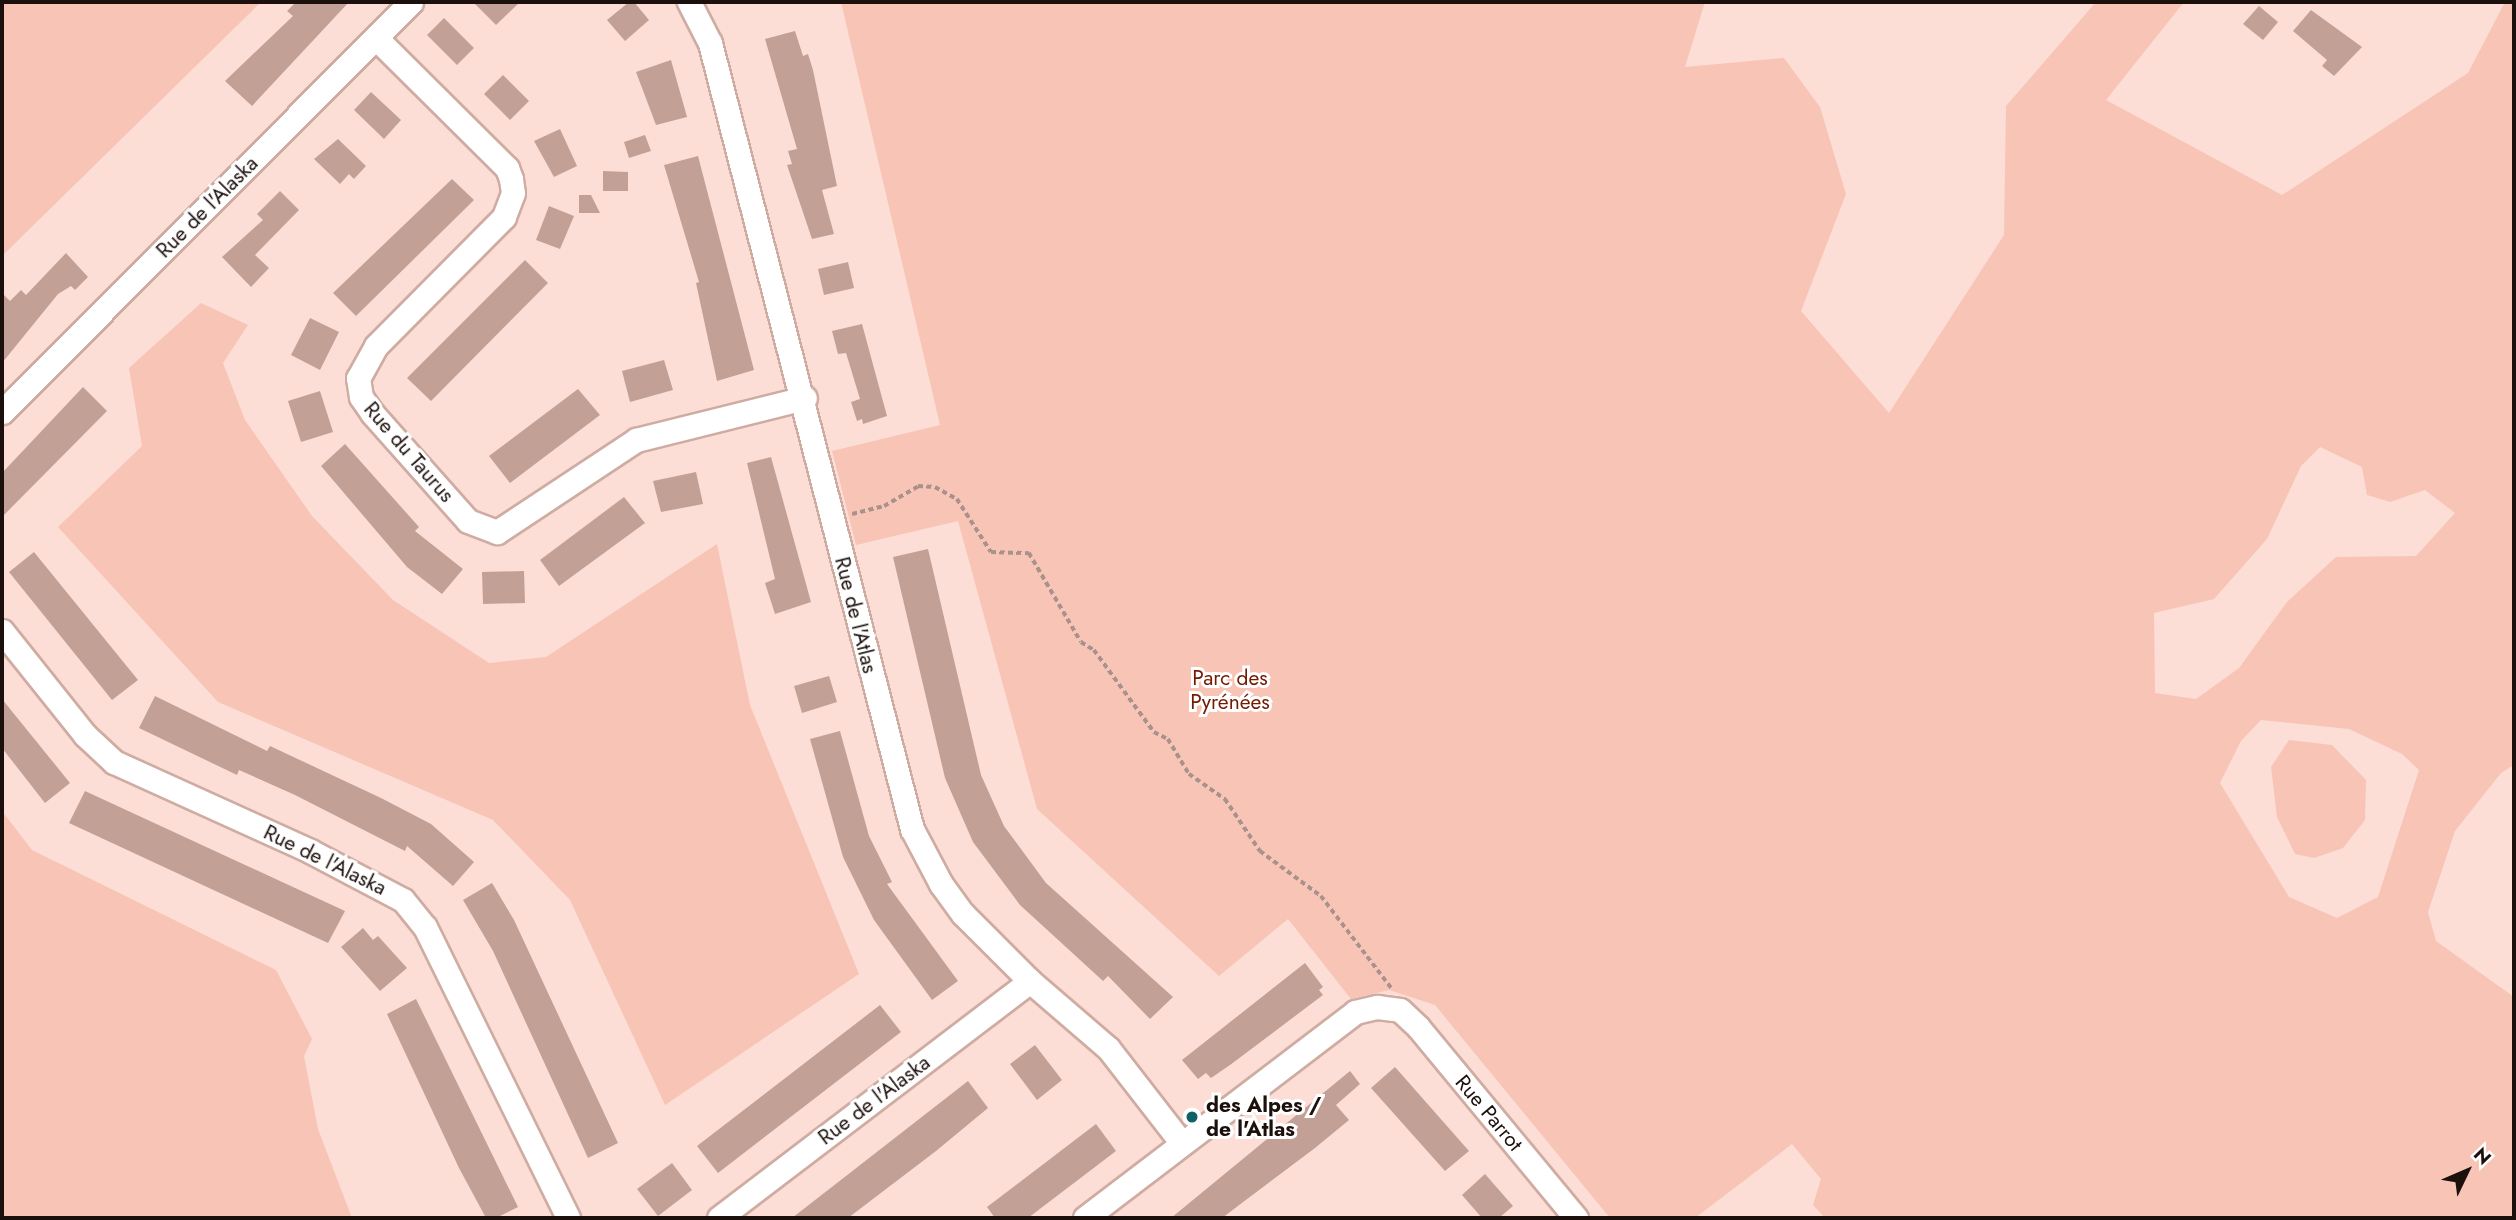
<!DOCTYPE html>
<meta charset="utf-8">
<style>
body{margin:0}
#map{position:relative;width:2516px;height:1220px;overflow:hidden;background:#fcded6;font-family:Jost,sans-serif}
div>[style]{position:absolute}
.green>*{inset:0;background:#f7c4b6}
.building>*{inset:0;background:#c2a096}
.path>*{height:3.5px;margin-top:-1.75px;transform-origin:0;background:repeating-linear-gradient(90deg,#aa928c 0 5px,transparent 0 8.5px)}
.roads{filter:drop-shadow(2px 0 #cfaca2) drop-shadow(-2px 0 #cfaca2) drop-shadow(0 2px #cfaca2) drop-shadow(0 -2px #cfaca2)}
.minor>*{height:23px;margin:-11.5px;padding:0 11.5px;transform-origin:11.5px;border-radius:11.5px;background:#fff}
.dots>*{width:19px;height:19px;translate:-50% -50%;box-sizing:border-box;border:4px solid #fff;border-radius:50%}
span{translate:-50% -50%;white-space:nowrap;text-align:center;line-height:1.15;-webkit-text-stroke:6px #fff;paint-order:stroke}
.street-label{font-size:21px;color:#1c100d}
.park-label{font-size:21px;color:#731b00}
.poi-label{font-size:21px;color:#1c100d;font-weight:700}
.left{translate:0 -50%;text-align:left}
.frame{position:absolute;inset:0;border:4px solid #1c100d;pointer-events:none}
.north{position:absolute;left:2432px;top:1136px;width:70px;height:70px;-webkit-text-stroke:5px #fff;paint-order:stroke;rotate:46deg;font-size:19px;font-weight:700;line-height:28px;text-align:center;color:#1c100d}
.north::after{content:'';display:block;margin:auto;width:24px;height:32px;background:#1c100d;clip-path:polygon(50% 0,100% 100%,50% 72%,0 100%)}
</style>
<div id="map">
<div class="green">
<i style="clip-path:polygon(2px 2px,261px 2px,2px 256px)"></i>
<i style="clip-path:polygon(evenodd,841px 2px,1705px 2px,1685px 67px,1784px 58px,1820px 107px,1846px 194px,1801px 311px,1889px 413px,2004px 235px,2006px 106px,2096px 2px,2184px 2px,2106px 100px,2282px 195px,2468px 73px,2505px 2px,2514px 2px,2514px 765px,2501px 773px,2455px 831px,2428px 912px,2436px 941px,2514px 997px,2514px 1218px,1825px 1218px,1813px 1205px,1821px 1179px,1792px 1144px,1695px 1218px,1610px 1218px,1435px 1005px,1389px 990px,1351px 999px,1288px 919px,1219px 976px,1037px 809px,958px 521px,856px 545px,832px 451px,940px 425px,841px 2px,2320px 447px,2362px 467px,2367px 495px,2390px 502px,2425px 490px,2455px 513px,2416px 556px,2336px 557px,2287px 602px,2239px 668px,2196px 699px,2155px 693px,2154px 613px,2214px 599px,2267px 539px,2301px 466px,2320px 447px,841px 2px,2261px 720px,2349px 729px,2402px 754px,2419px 770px,2378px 897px,2337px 918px,2289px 897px,2220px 783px,2241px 741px,2261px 720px)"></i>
<i style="clip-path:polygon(201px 303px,248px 325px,223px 363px,245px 420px,312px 516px,393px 600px,489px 663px,546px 657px,717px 544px,750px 705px,859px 974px,665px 1105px,570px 900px,493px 820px,218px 702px,58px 527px,142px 446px,129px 368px)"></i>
<i style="clip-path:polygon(2289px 740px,2332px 745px,2366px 780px,2365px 820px,2343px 848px,2314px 858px,2295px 854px,2277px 817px,2271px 767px)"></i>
<i style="clip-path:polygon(2px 811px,32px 850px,276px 970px,312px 1039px,304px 1056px,318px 1129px,352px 1218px,2px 1218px)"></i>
</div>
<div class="building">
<i style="clip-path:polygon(296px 2px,349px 2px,252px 106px,225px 81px,293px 16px,287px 11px)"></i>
<i style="clip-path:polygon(473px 2px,520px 2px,496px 25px)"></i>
<i style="clip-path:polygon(629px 2px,634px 2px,649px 20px,625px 41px,607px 20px)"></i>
<i style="clip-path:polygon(2259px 6px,2278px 22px,2263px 40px,2243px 24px)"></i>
<i style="clip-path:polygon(2311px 10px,2362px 47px,2334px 76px,2322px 66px,2327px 60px,2293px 31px)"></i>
<i style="clip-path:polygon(444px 18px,474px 48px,457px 65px,427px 35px)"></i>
<i style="clip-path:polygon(795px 31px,803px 56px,808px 54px,813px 70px,837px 186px,822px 190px,834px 234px,812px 239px,787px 165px,792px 164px,788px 151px,797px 149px,765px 39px)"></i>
<i style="clip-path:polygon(671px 60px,687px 117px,656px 125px,636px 72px)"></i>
<i style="clip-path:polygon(503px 75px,529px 101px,510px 120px,484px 94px)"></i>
<i style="clip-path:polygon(371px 92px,401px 120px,384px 139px,354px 110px)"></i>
<i style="clip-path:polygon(560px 129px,577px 166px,554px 177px,534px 141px)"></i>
<i style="clip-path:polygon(645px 135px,651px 151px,629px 158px,624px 142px)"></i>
<i style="clip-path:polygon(338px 139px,366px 166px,354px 179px,349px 174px,340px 184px,314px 159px)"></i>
<i style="clip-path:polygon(698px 156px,754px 370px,717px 381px,696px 283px,699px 282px,664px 165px)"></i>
<i style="clip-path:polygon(603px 171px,628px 172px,628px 191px,603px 191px)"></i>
<i style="clip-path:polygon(452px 179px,474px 200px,356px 316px,333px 293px)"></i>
<i style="clip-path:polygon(280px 191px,299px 210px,255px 255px,269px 268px,251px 287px,222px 257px,263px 220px,257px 214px)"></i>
<i style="clip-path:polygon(579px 195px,591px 195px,600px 213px,579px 213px)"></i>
<i style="clip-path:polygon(549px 206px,574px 216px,560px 249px,536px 240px)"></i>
<i style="clip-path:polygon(66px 253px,88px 277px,75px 290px,71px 286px,58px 294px,2px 363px,2px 293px,10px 301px,21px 290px,26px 295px)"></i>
<i style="clip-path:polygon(525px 260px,548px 283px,431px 401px,407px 378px)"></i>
<i style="clip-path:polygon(848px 262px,854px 288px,824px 295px,818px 269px)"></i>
<i style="clip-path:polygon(310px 318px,339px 332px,320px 370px,291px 355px)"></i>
<i style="clip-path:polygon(862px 324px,887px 416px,863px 424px,862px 419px,857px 421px,851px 402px,860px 399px,846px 353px,838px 354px,832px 331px)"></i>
<i style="clip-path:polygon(664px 360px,673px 390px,630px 402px,622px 371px)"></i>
<i style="clip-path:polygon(83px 387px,107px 411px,2px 517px,2px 473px)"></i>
<i style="clip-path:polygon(578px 389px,600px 415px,510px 483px,489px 456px)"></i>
<i style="clip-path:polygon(320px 391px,333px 432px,301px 442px,288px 401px)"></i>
<i style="clip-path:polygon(345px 444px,419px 527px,415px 531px,463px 569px,442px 594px,407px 567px,321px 466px)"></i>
<i style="clip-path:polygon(771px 457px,811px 602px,775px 614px,765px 583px,775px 579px,747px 463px)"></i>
<i style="clip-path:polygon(696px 472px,703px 504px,661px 512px,653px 481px)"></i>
<i style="clip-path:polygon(624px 497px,645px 523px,559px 586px,540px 560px)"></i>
<i style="clip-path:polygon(928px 549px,981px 775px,1004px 826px,1046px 883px,1173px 997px,1150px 1019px,1108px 976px,1103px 981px,1020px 905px,973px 842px,945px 778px,893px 557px)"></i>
<i style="clip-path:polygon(34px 552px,138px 680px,112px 700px,9px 572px)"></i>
<i style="clip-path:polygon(524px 571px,525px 603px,483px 604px,482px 572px)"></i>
<i style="clip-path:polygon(829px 676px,837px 702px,802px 713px,794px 686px)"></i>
<i style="clip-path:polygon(155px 696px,267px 751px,270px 746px,381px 798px,431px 824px,474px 862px,453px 886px,407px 846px,405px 851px,295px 795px,239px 770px,237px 775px,139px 728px)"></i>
<i style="clip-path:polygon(2px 699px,70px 783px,45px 803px,2px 748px)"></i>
<i style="clip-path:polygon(840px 731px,869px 836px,892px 882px,887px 884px,958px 981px,932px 1000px,874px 920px,843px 857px,810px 739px)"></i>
<i style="clip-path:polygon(85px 791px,345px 911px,328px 943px,69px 823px)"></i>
<i style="clip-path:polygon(492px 883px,514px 920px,618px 1143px,588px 1158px,493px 951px,463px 900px)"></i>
<i style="clip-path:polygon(363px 928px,373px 940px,378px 936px,407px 968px,380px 991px,341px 947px)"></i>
<i style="clip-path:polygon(1305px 963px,1323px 987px,1319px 990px,1323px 995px,1230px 1065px,1211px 1078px,1206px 1073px,1198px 1079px,1182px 1060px)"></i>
<i style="clip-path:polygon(416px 999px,518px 1207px,496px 1218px,486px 1218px,459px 1168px,387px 1014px)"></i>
<i style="clip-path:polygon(880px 1005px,901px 1032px,718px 1173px,697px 1146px)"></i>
<i style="clip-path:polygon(1035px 1045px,1062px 1080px,1037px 1100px,1010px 1064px)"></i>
<i style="clip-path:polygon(1395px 1067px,1469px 1151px,1445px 1171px,1371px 1088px)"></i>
<i style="clip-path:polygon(1350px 1071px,1360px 1084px,1336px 1105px,1349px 1120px,1315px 1148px,1222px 1218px,1171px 1218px)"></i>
<i style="clip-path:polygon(968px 1081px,988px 1108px,936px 1151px,848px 1218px,792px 1218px)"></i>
<i style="clip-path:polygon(1096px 1124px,1116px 1151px,1028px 1218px,995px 1218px,987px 1207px)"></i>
<i style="clip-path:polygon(672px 1163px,692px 1190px,658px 1216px,637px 1189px)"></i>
<i style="clip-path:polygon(1485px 1174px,1513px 1206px,1499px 1218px,1482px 1218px,1462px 1195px)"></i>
</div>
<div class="path">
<i style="left:852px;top:514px;width:33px;rotate:-14deg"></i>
<i style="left:884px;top:506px;width:39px;rotate:-30deg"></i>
<i style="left:918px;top:486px;width:17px;rotate:3deg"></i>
<i style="left:935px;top:487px;width:25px;rotate:29deg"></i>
<i style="left:957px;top:499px;width:63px;rotate:57.3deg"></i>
<i style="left:991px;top:552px;width:38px;rotate:2deg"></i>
<i style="left:1029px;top:553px;width:103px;rotate:59.7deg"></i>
<i style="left:1081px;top:642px;width:15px;rotate:32deg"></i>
<i style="left:1094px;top:650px;width:102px;rotate:53.8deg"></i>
<i style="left:1154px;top:732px;width:16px;rotate:27deg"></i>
<i style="left:1168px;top:739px;width:41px;rotate:59deg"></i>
<i style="left:1189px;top:774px;width:44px;rotate:34.8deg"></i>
<i style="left:1225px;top:799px;width:63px;rotate:56.1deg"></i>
<i style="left:1260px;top:851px;width:76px;rotate:36.4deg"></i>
<i style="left:1321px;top:896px;width:117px;rotate:52.6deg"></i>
</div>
<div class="roads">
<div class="minor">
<i style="left:689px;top:2px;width:46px;rotate:62.9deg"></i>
<i style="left:710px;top:43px;width:812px;rotate:75.59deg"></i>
<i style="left:912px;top:829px;width:62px;rotate:62.2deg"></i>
<i style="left:941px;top:884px;width:37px;rotate:54deg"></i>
<i style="left:963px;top:914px;width:95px;rotate:45deg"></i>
<i style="left:1030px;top:981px;width:103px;rotate:40.7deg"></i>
<i style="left:1108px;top:1048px;width:119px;rotate:52.2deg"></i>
<i style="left:376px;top:38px;width:185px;rotate:44.8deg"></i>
<i style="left:507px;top:168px;width:12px;rotate:70deg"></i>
<i style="left:511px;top:179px;width:14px;rotate:82deg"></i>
<i style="left:513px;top:193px;width:26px;rotate:111deg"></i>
<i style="left:504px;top:217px;width:182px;rotate:134.8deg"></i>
<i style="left:376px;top:346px;width:37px;rotate:119deg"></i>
<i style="left:358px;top:378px;width:19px;rotate:81deg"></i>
<i style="left:361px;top:397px;width:19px;rotate:55deg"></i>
<i style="left:372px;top:413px;width:144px;rotate:48.4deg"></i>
<i style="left:468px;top:521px;width:31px;rotate:21deg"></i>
<i style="left:497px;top:532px;width:167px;rotate:-33.5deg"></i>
<i style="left:636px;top:440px;width:174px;rotate:-14deg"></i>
<i style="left:2px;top:412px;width:579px;rotate:-45.07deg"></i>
<i style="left:2px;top:631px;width:133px;rotate:51.4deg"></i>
<i style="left:85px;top:735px;width:40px;rotate:43deg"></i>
<i style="left:114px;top:762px;width:215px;rotate:24.4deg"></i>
<i style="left:310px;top:851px;width:105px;rotate:27.8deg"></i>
<i style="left:403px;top:900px;width:35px;rotate:51deg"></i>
<i style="left:425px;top:927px;width:324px;rotate:63.8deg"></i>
<i style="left:719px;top:1218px;width:391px;rotate:-37.3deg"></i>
<i style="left:1085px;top:1218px;width:340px;rotate:-37.3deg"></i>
<i style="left:1355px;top:1012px;width:23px;rotate:-13deg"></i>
<i style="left:1377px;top:1007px;width:23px;rotate:7deg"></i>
<i style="left:1400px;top:1010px;width:25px;rotate:43deg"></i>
<i style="left:1418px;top:1027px;width:248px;rotate:50.4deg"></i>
</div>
</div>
<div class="dots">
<i style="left:1192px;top:1117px;background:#106166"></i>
</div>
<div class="street-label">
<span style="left:207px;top:207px;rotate:-45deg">Rue de l'Alaska</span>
<span style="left:409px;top:452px;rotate:49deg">Rue du Taurus</span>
<span style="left:856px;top:615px;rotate:76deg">Rue de l'Atlas</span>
<span style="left:325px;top:860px;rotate:26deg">Rue de l'Alaska</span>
<span style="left:874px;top:1100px;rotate:-37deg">Rue de l'Alaska</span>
<span style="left:1489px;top:1113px;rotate:50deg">Rue Parrot</span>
</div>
<div class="park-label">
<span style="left:1230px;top:690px">Parc des<br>Pyrénées</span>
</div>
<div class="poi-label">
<span class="left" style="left:1206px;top:1117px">des Alpes /<br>de l'Atlas</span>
</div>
<div class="frame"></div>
<div class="north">N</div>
</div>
